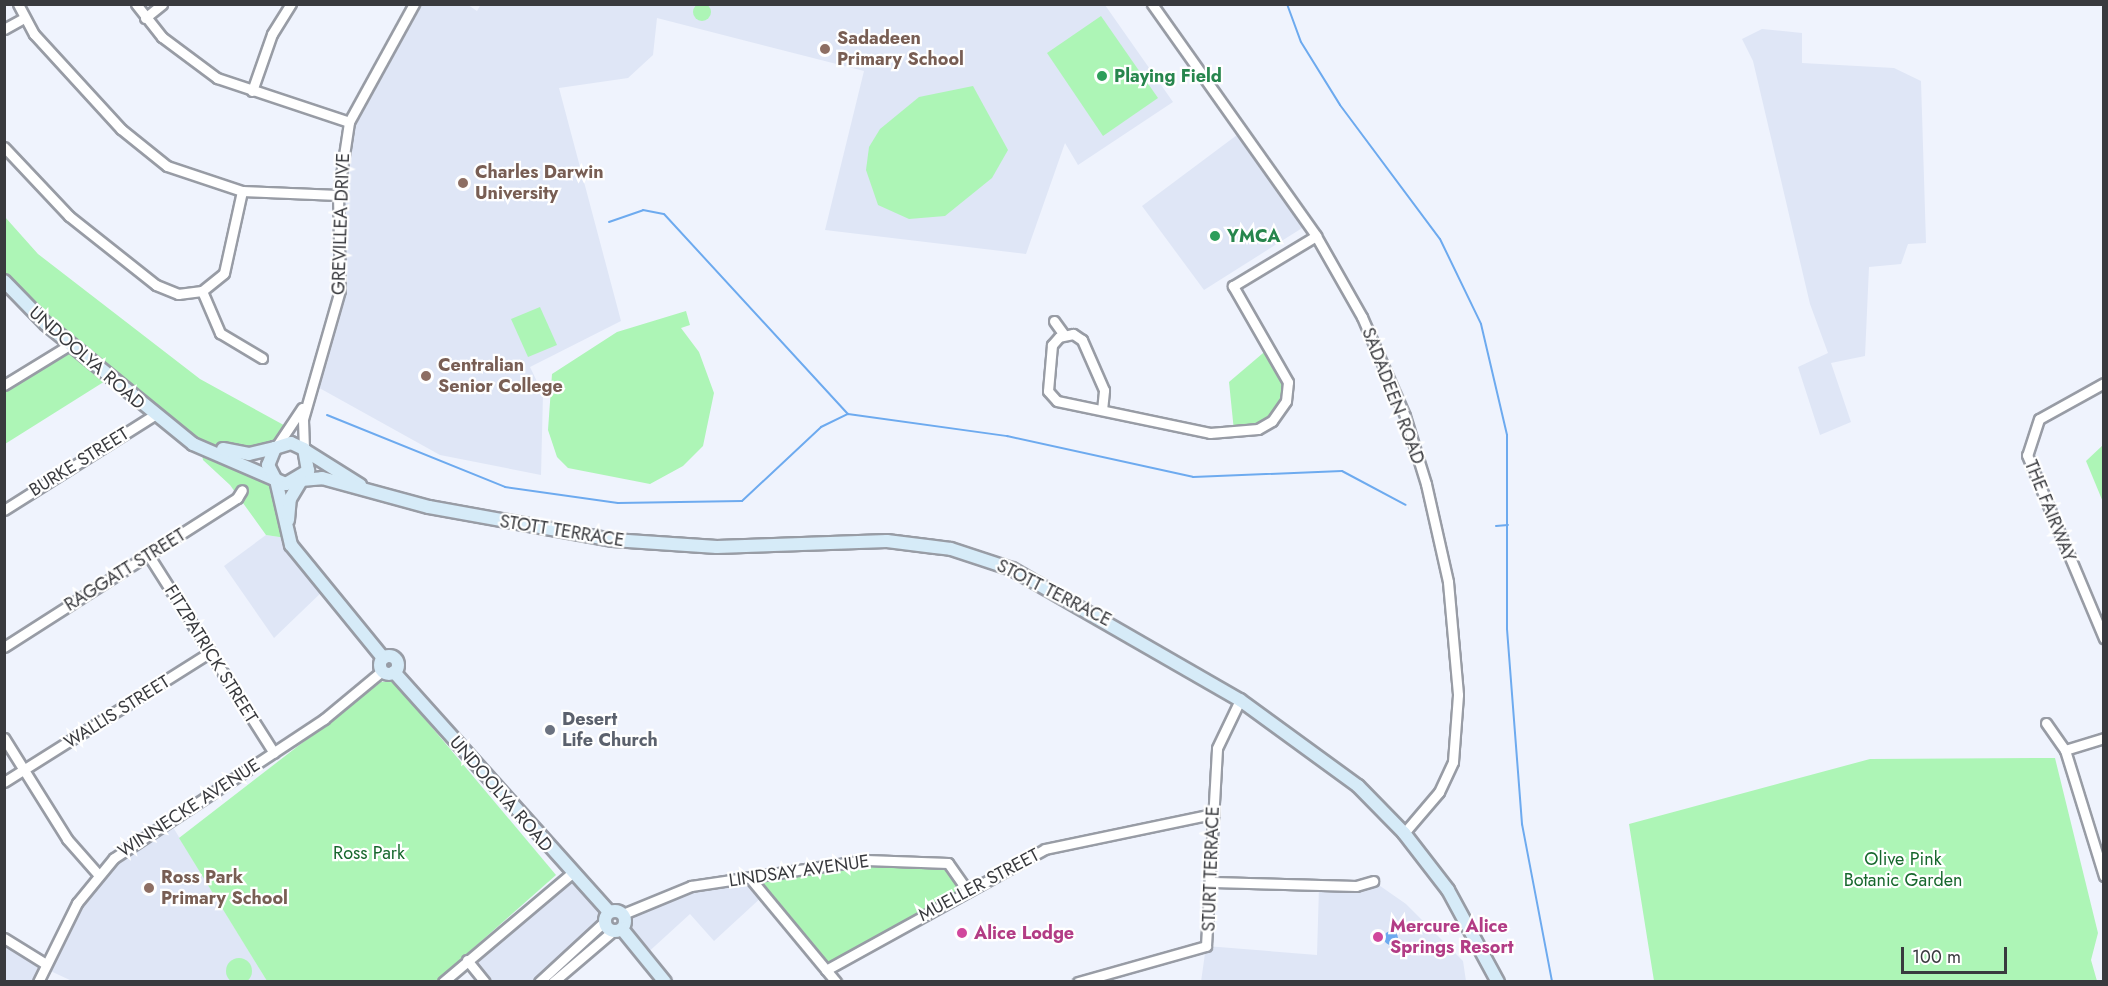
<!DOCTYPE html>
<style>
body{margin:0}
#map{position:relative;width:2108px;height:986px;overflow:hidden;background:#eff3fd;font-family:Jost,sans-serif}
div>[style]{position:absolute}
.built>*{inset:0;background:#dfe6f6}
.green>*{inset:0;background:#adf5b6}
.round{border-radius:50%}
.water>*{inset:0;background:#6daaef}
.stream>*{height:2px;margin:-1px;padding:0 1px;transform-origin:1px;border-radius:1px;background:#6daaef}
.roads{filter:drop-shadow(2px 0 #989ca5) drop-shadow(-2px 0 #989ca5) drop-shadow(0 2px #989ca5) drop-shadow(0 -2px #989ca5)}
.minor>*{height:9px;margin:-4.5px;padding:0 4.5px;transform-origin:4.5px;border-radius:4.5px;background:#fff}
.major>*{height:12px;margin:-6px;padding:0 6px;transform-origin:6px;border-radius:6px;background:#d6ebf8}
.major>.ring{margin:-6px;padding:0;box-sizing:content-box;background:none;border:12px solid #d6ebf8;border-radius:50%}
.dots>*{width:16px;height:16px;translate:-50% -50%;box-sizing:border-box;border:3px solid #fff;border-radius:50%}
span{translate:-50% -50%;white-space:nowrap;text-align:center;line-height:1.15;-webkit-text-stroke:4.5px #fff;paint-order:stroke}
.education-label{font-size:18px;color:#785e54;font-weight:700}
.left{translate:0 -50%;text-align:left}
.leisure-label{font-size:18px;color:#27864d;font-weight:700}
.street-label{font-size:18px;color:#393a3e}
.worship-label{font-size:18px;color:#5b616d;font-weight:700}
.park-label{font-size:18px;color:#17682d}
.hotel-label{font-size:18px;color:#b23c85;font-weight:700}
.frame{position:absolute;inset:0;border:6px solid #393a3e;pointer-events:none}
.scale{position:absolute;left:1901px;top:947px;width:106px;height:27px;box-sizing:border-box;border:3px solid #393a3e;border-top:0;padding-left:8px;font-size:18px;line-height:21px;white-space:nowrap;color:#393a3e;-webkit-text-stroke:4px #fff;paint-order:stroke}
</style>
<div id="map">
<div class="built">
<i style="clip-path:polygon(481px 4px,1105px 5px,1173px 102px,1078px 165px,1065px 143px,1026px 254px,825px 230px,864px 71px,657px 18px,653px 55px,628px 78px,559px 88px,621px 321px,530px 367px,543px 394px,541px 475px,440px 455px,314px 385px,337px 310px,338px 195px,349px 122px,414px 5px,468px 5px,477px 11px)"></i>
<i style="clip-path:polygon(1762px 29px,1802px 33px,1802px 63px,1894px 68px,1921px 81px,1926px 243px,1908px 244px,1901px 264px,1869px 267px,1865px 356px,1831px 363px,1851px 422px,1820px 435px,1798px 367px,1828px 353px,1810px 304px,1753px 61px,1742px 39px)"></i>
<i style="clip-path:polygon(1241px 132px,1307px 225px,1204px 290px,1142px 206px)"></i>
<i style="clip-path:polygon(266px 535px,286px 538px,326px 588px,274px 638px,224px 566px)"></i>
<i style="clip-path:polygon(168px 819px,267px 981px,72px 981px,44px 968px,38px 981px,5px 981px,4px 938px,46px 963px,97px 873px)"></i>
<i style="clip-path:polygon(571px 874px,606px 914px,602px 920px,538px 981px,483px 981px,467px 960px)"></i>
<i style="clip-path:polygon(750px 878px,764px 895px,714px 941px,690px 914px,644px 956px,622px 925px,620px 916px,671px 892px)"></i>
<i style="clip-path:polygon(1373px 881px,1406px 904px,1463px 961px,1466px 981px,1201px 982px,1206px 946px,1317px 955px,1319px 886px)"></i>
</div>
<div class="green">
<i class="round" style="left:693px;top:3px;width:18px;height:18px"></i>
<i style="clip-path:polygon(1101px 16px,1158px 98px,1103px 136px,1047px 53px)"></i>
<i style="clip-path:polygon(973px 86px,1008px 150px,992px 178px,945px 216px,909px 219px,878px 205px,866px 170px,869px 147px,880px 129px,919px 97px)"></i>
<i style="clip-path:polygon(5px 217px,38px 254px,200px 379px,291px 429px,282px 444px,234px 454px,198px 442px,110px 378px,5px 444px,4px 385px,70px 344px,5px 281px)"></i>
<i style="clip-path:polygon(540px 307px,557px 345px,528px 357px,511px 319px)"></i>
<i style="clip-path:polygon(686px 311px,690px 325px,681px 328px,699px 352px,714px 393px,703px 446px,683px 466px,650px 484px,568px 468px,557px 457px,548px 430px,552px 374px,617px 332px)"></i>
<i style="clip-path:polygon(1269px 348px,1288px 391px,1272px 421px,1234px 431px,1229px 382px)"></i>
<i style="clip-path:polygon(2103px 445px,2103px 502px,2086px 461px)"></i>
<i style="clip-path:polygon(201px 449px,272px 476px,286px 538px,266px 535px,230px 485px,203px 460px)"></i>
<i style="clip-path:polygon(393px 681px,556px 875px,436px 981px,267px 981px,179px 838px,381px 682px)"></i>
<i style="clip-path:polygon(2055px 758px,2098px 933px,2091px 960px,2097px 981px,1654px 981px,1629px 824px,1870px 759px)"></i>
<i style="clip-path:polygon(866px 860px,948px 863px,967px 890px,826px 970px,750px 878px)"></i>
<i class="round" style="left:226px;top:958px;width:26px;height:26px"></i>
</div>
<div class="water">
<i class="round" style="left:1384px;top:931px;width:14px;height:14px"></i>
</div>
<div class="stream">
<i style="left:1287px;top:4px;width:40px;rotate:69.8deg"></i>
<i style="left:1301px;top:42px;width:74px;rotate:58.2deg"></i>
<i style="left:1340px;top:105px;width:167px;rotate:53.3deg"></i>
<i style="left:1440px;top:239px;width:94px;rotate:64.2deg"></i>
<i style="left:1481px;top:324px;width:114px;rotate:76.8deg"></i>
<i style="left:1507px;top:435px;width:194px;rotate:90deg"></i>
<i style="left:1507px;top:629px;width:196px;rotate:85.6deg"></i>
<i style="left:1522px;top:824px;width:161px;rotate:79.2deg"></i>
<i style="left:609px;top:222px;width:36px;rotate:-19deg"></i>
<i style="left:643px;top:210px;width:21px;rotate:11deg"></i>
<i style="left:664px;top:214px;width:272px;rotate:47.4deg"></i>
<i style="left:327px;top:415px;width:192px;rotate:22deg"></i>
<i style="left:505px;top:487px;width:114px;rotate:8.1deg"></i>
<i style="left:618px;top:503px;width:124px;rotate:-0.9deg"></i>
<i style="left:742px;top:501px;width:108px;rotate:-43.1deg"></i>
<i style="left:821px;top:427px;width:30px;rotate:-26deg"></i>
<i style="left:848px;top:414px;width:161px;rotate:7.9deg"></i>
<i style="left:1007px;top:436px;width:190px;rotate:12.4deg"></i>
<i style="left:1193px;top:477px;width:149px;rotate:-2.3deg"></i>
<i style="left:1342px;top:471px;width:72px;rotate:28deg"></i>
<i style="left:1496px;top:526px;width:12px;rotate:-5deg"></i>
</div>
<div class="roads">
<div class="minor">
<i style="left:18px;top:4px;width:34px;rotate:62deg"></i>
<i style="left:34px;top:34px;width:129px;rotate:47.5deg"></i>
<i style="left:121px;top:129px;width:59px;rotate:38.8deg"></i>
<i style="left:167px;top:166px;width:79px;rotate:18.4deg"></i>
<i style="left:242px;top:191px;width:96px;rotate:2.4deg"></i>
<i style="left:136px;top:4px;width:42px;rotate:51.8deg"></i>
<i style="left:162px;top:37px;width:69px;rotate:36.7deg"></i>
<i style="left:217px;top:78px;width:139px;rotate:18.4deg"></i>
<i style="left:1152px;top:4px;width:284px;rotate:54.7deg"></i>
<i style="left:1316px;top:236px;width:93px;rotate:60.4deg"></i>
<i style="left:1362px;top:317px;width:108px;rotate:66.5deg"></i>
<i style="left:1405px;top:416px;width:71px;rotate:72.8deg"></i>
<i style="left:1426px;top:484px;width:100px;rotate:77.3deg"></i>
<i style="left:1448px;top:582px;width:113px;rotate:84.9deg"></i>
<i style="left:1458px;top:695px;width:67px;rotate:94.3deg"></i>
<i style="left:1453px;top:762px;width:33px;rotate:115deg"></i>
<i style="left:1439px;top:792px;width:54px;rotate:130.5deg"></i>
<i style="left:145px;top:18px;width:22px;rotate:-39deg"></i>
<i style="left:4px;top:29px;width:21px;rotate:-29deg"></i>
<i style="left:252px;top:91px;width:60px;rotate:-70.7deg"></i>
<i style="left:272px;top:34px;width:36px;rotate:-58deg"></i>
<i style="left:4px;top:147px;width:95px;rotate:46.7deg"></i>
<i style="left:69px;top:216px;width:111px;rotate:38.4deg"></i>
<i style="left:156px;top:285px;width:24px;rotate:22deg"></i>
<i style="left:178px;top:294px;width:24px;rotate:-7deg"></i>
<i style="left:202px;top:291px;width:28px;rotate:-39deg"></i>
<i style="left:224px;top:273px;width:84px;rotate:-77.6deg"></i>
<i style="left:202px;top:291px;width:46px;rotate:66.8deg"></i>
<i style="left:220px;top:333px;width:49px;rotate:30.8deg"></i>
<i style="left:1054px;top:321px;width:17px;rotate:54deg"></i>
<i style="left:2104px;top:383px;width:74px;rotate:151deg"></i>
<i style="left:2039px;top:419px;width:38px;rotate:108deg"></i>
<i style="left:2027px;top:455px;width:199px;rotate:67.2deg"></i>
<i style="left:4px;top:385px;width:79px;rotate:-31.5deg"></i>
<i style="left:1102px;top:410px;width:20px;rotate:-84deg"></i>
<i style="left:1104px;top:390px;width:55px;rotate:-113.7deg"></i>
<i style="left:1082px;top:340px;width:11px;rotate:-146deg"></i>
<i style="left:1073px;top:334px;width:14px;rotate:168deg"></i>
<i style="left:1059px;top:337px;width:11px;rotate:131deg"></i>
<i style="left:1052px;top:345px;width:46px;rotate:95deg"></i>
<i style="left:1048px;top:391px;width:13px;rotate:48deg"></i>
<i style="left:1057px;top:401px;width:156px;rotate:11.8deg"></i>
<i style="left:1210px;top:433px;width:48px;rotate:-4.8deg"></i>
<i style="left:1258px;top:429px;width:16px;rotate:-30deg"></i>
<i style="left:1272px;top:421px;width:24px;rotate:-55deg"></i>
<i style="left:1286px;top:401px;width:19px;rotate:-84deg"></i>
<i style="left:1288px;top:382px;width:111px;rotate:-119.8deg"></i>
<i style="left:1233px;top:286px;width:97px;rotate:-31.1deg"></i>
<i style="left:276px;top:447px;width:47px;rotate:-56.3deg"></i>
<i style="left:304px;top:449px;width:30px;rotate:-92deg"></i>
<i style="left:303px;top:419px;width:134px;rotate:-74deg"></i>
<i style="left:340px;top:290px;width:95px;rotate:-91.2deg"></i>
<i style="left:338px;top:195px;width:74px;rotate:-81.4deg"></i>
<i style="left:349px;top:122px;width:135px;rotate:-61.2deg"></i>
<i style="left:4px;top:510px;width:178px;rotate:-32.3deg"></i>
<i style="left:149px;top:556px;width:233px;rotate:57.6deg"></i>
<i style="left:4px;top:647px;width:277px;rotate:-32.6deg"></i>
<i style="left:237px;top:498px;width:9px;rotate:-58deg"></i>
<i style="left:2046px;top:723px;width:33px;rotate:55deg"></i>
<i style="left:2065px;top:750px;width:132px;rotate:72.8deg"></i>
<i style="left:4px;top:738px;width:119px;rotate:58deg"></i>
<i style="left:67px;top:839px;width:45px;rotate:48.6deg"></i>
<i style="left:2065px;top:750px;width:41px;rotate:-17.1deg"></i>
<i style="left:4px;top:782px;width:242px;rotate:-32.2deg"></i>
<i style="left:750px;top:878px;width:135px;rotate:50.4deg"></i>
<i style="left:1213px;top:882px;width:143px;rotate:1.6deg"></i>
<i style="left:1356px;top:886px;width:18px;rotate:-16deg"></i>
<i style="left:623px;top:914px;width:74px;rotate:-22.4deg"></i>
<i style="left:691px;top:886px;width:177px;rotate:-8.5deg"></i>
<i style="left:866px;top:860px;width:82px;rotate:2.1deg"></i>
<i style="left:948px;top:863px;width:33px;rotate:55deg"></i>
<i style="left:4px;top:938px;width:49px;rotate:31.8deg"></i>
<i style="left:467px;top:960px;width:28px;rotate:51deg"></i>
<i style="left:826px;top:970px;width:250px;rotate:-28.9deg"></i>
<i style="left:1045px;top:849px;width:172px;rotate:-11.8deg"></i>
<i style="left:38px;top:982px;width:88px;rotate:-63.7deg"></i>
<i style="left:77px;top:903px;width:58px;rotate:-50.6deg"></i>
<i style="left:114px;top:858px;width:252px;rotate:-33.5deg"></i>
<i style="left:324px;top:719px;width:75px;rotate:-39.6deg"></i>
<i style="left:443px;top:982px;width:167px;rotate:-40.2deg"></i>
<i style="left:539px;top:982px;width:90px;rotate:-42.7deg"></i>
<i style="left:553px;top:982px;width:79px;rotate:-40.4deg"></i>
<i style="left:1078px;top:982px;width:133px;rotate:-15.7deg"></i>
<i style="left:1206px;top:946px;width:198px;rotate:-86.8deg"></i>
<i style="left:1217px;top:748px;width:53px;rotate:-64.4deg"></i>
</div>
<div class="major">
<i style="left:4px;top:281px;width:60px;rotate:45.7deg"></i>
<i style="left:46px;top:324px;width:190px;rotate:39.2deg"></i>
<i style="left:193px;top:444px;width:101px;rotate:23.3deg"></i>
<i style="left:286px;top:484px;width:26px;rotate:-31deg"></i>
<i style="left:308px;top:471px;width:22px;rotate:-100deg"></i>
<i style="left:304px;top:449px;width:14px;rotate:-155deg"></i>
<i style="left:291px;top:443px;width:17px;rotate:163deg"></i>
<i style="left:275px;top:448px;width:18px;rotate:112deg"></i>
<i style="left:268px;top:465px;width:16px;rotate:63deg"></i>
<i style="left:223px;top:449px;width:26px;rotate:11deg"></i>
<i style="left:249px;top:454px;width:27px;rotate:-13deg"></i>
<i style="left:306px;top:451px;width:64px;rotate:32.2deg"></i>
<i style="left:276px;top:480px;width:67px;rotate:77deg"></i>
<i style="left:291px;top:545px;width:146px;rotate:50.8deg"></i>
<i style="left:301px;top:480px;width:21px;rotate:-5deg"></i>
<i style="left:322px;top:478px;width:111px;rotate:15.2deg"></i>
<i style="left:429px;top:507px;width:187px;rotate:10.2deg"></i>
<i style="left:613px;top:540px;width:104px;rotate:3.9deg"></i>
<i style="left:717px;top:547px;width:170px;rotate:-2deg"></i>
<i style="left:887px;top:541px;width:64px;rotate:7.1deg"></i>
<i style="left:951px;top:549px;width:64px;rotate:18.2deg"></i>
<i style="left:1012px;top:569px;width:263px;rotate:29.9deg"></i>
<i style="left:1240px;top:700px;width:146px;rotate:36.1deg"></i>
<i style="left:1358px;top:786px;width:66px;rotate:45.6deg"></i>
<i style="left:1404px;top:833px;width:72px;rotate:52.3deg"></i>
<i style="left:1448px;top:890px;width:105px;rotate:61.5deg"></i>
<i style="left:288px;top:520px;width:21px;rotate:-85deg"></i>
<i style="left:290px;top:499px;width:21px;rotate:-59deg"></i>
<i class="ring" style="left:380px;top:656px;width:6px;height:6px"></i>
<i style="left:394px;top:672px;width:322px;rotate:48.1deg"></i>
<i class="ring" style="left:605px;top:911px;width:8px;height:8px"></i>
<i style="left:622px;top:929px;width:68px;rotate:50.9deg"></i>
</div>
</div>
<div class="dots">
<i style="left:825px;top:49px;background:#8d6e63"></i>
<i style="left:1102px;top:76px;background:#2e9e5b"></i>
<i style="left:463px;top:183px;background:#8d6e63"></i>
<i style="left:1215px;top:236px;background:#2e9e5b"></i>
<i style="left:426px;top:376px;background:#8d6e63"></i>
<i style="left:550px;top:730px;background:#6b7280"></i>
<i style="left:149px;top:888px;background:#8d6e63"></i>
<i style="left:962px;top:933px;background:#d1479c"></i>
<i style="left:1378px;top:937px;background:#d1479c"></i>
</div>
<div class="education-label">
<span class="left" style="left:837px;top:49px">Sadadeen<br>Primary School</span>
<span class="left" style="left:475px;top:183px">Charles Darwin<br>University</span>
<span class="left" style="left:438px;top:376px">Centralian<br>Senior College</span>
<span class="left" style="left:161px;top:888px">Ross Park<br>Primary School</span>
</div>
<div class="leisure-label">
<span class="left" style="left:1114px;top:76px">Playing Field</span>
<span class="left" style="left:1227px;top:236px">YMCA</span>
</div>
<div class="street-label">
<span style="left:341px;top:224px;rotate:-88deg">GREVILLEA DRIVE</span>
<span style="left:87px;top:358px;rotate:41deg">UNDOOLYA ROAD</span>
<span style="left:1393px;top:396px;rotate:69deg">SADADEEN ROAD</span>
<span style="left:79px;top:462px;rotate:-32deg">BURKE STREET</span>
<span style="left:2050px;top:511px;rotate:68deg">THE FAIRWAY</span>
<span style="left:562px;top:531px;rotate:9deg">STOTT TERRACE</span>
<span style="left:125px;top:570px;rotate:-32deg">RAGGATT STREET</span>
<span style="left:1054px;top:593px;rotate:27deg">STOTT TERRACE</span>
<span style="left:211px;top:654px;rotate:58deg">FITZPATRICK STREET</span>
<span style="left:117px;top:712px;rotate:-32deg">WALLIS STREET</span>
<span style="left:501px;top:794px;rotate:49deg">UNDOOLYA ROAD</span>
<span style="left:189px;top:808px;rotate:-33deg">WINNECKE AVENUE</span>
<span style="left:1211px;top:869px;rotate:-88deg">STURT TERRACE</span>
<span style="left:799px;top:871px;rotate:-8deg">LINDSAY AVENUE</span>
<span style="left:979px;top:885px;rotate:-28deg">MUELLER STREET</span>
</div>
<div class="worship-label">
<span class="left" style="left:562px;top:730px">Desert<br>Life Church</span>
</div>
<div class="park-label">
<span style="left:369px;top:853px">Ross Park</span>
<span style="left:1903px;top:870px">Olive Pink<br>Botanic Garden</span>
</div>
<div class="hotel-label">
<span class="left" style="left:1390px;top:937px">Mercure Alice<br>Springs Resort</span>
<span class="left" style="left:974px;top:933px">Alice Lodge</span>
</div>
<div class="frame"></div>
<div class="scale">100 m</div>
</div>
